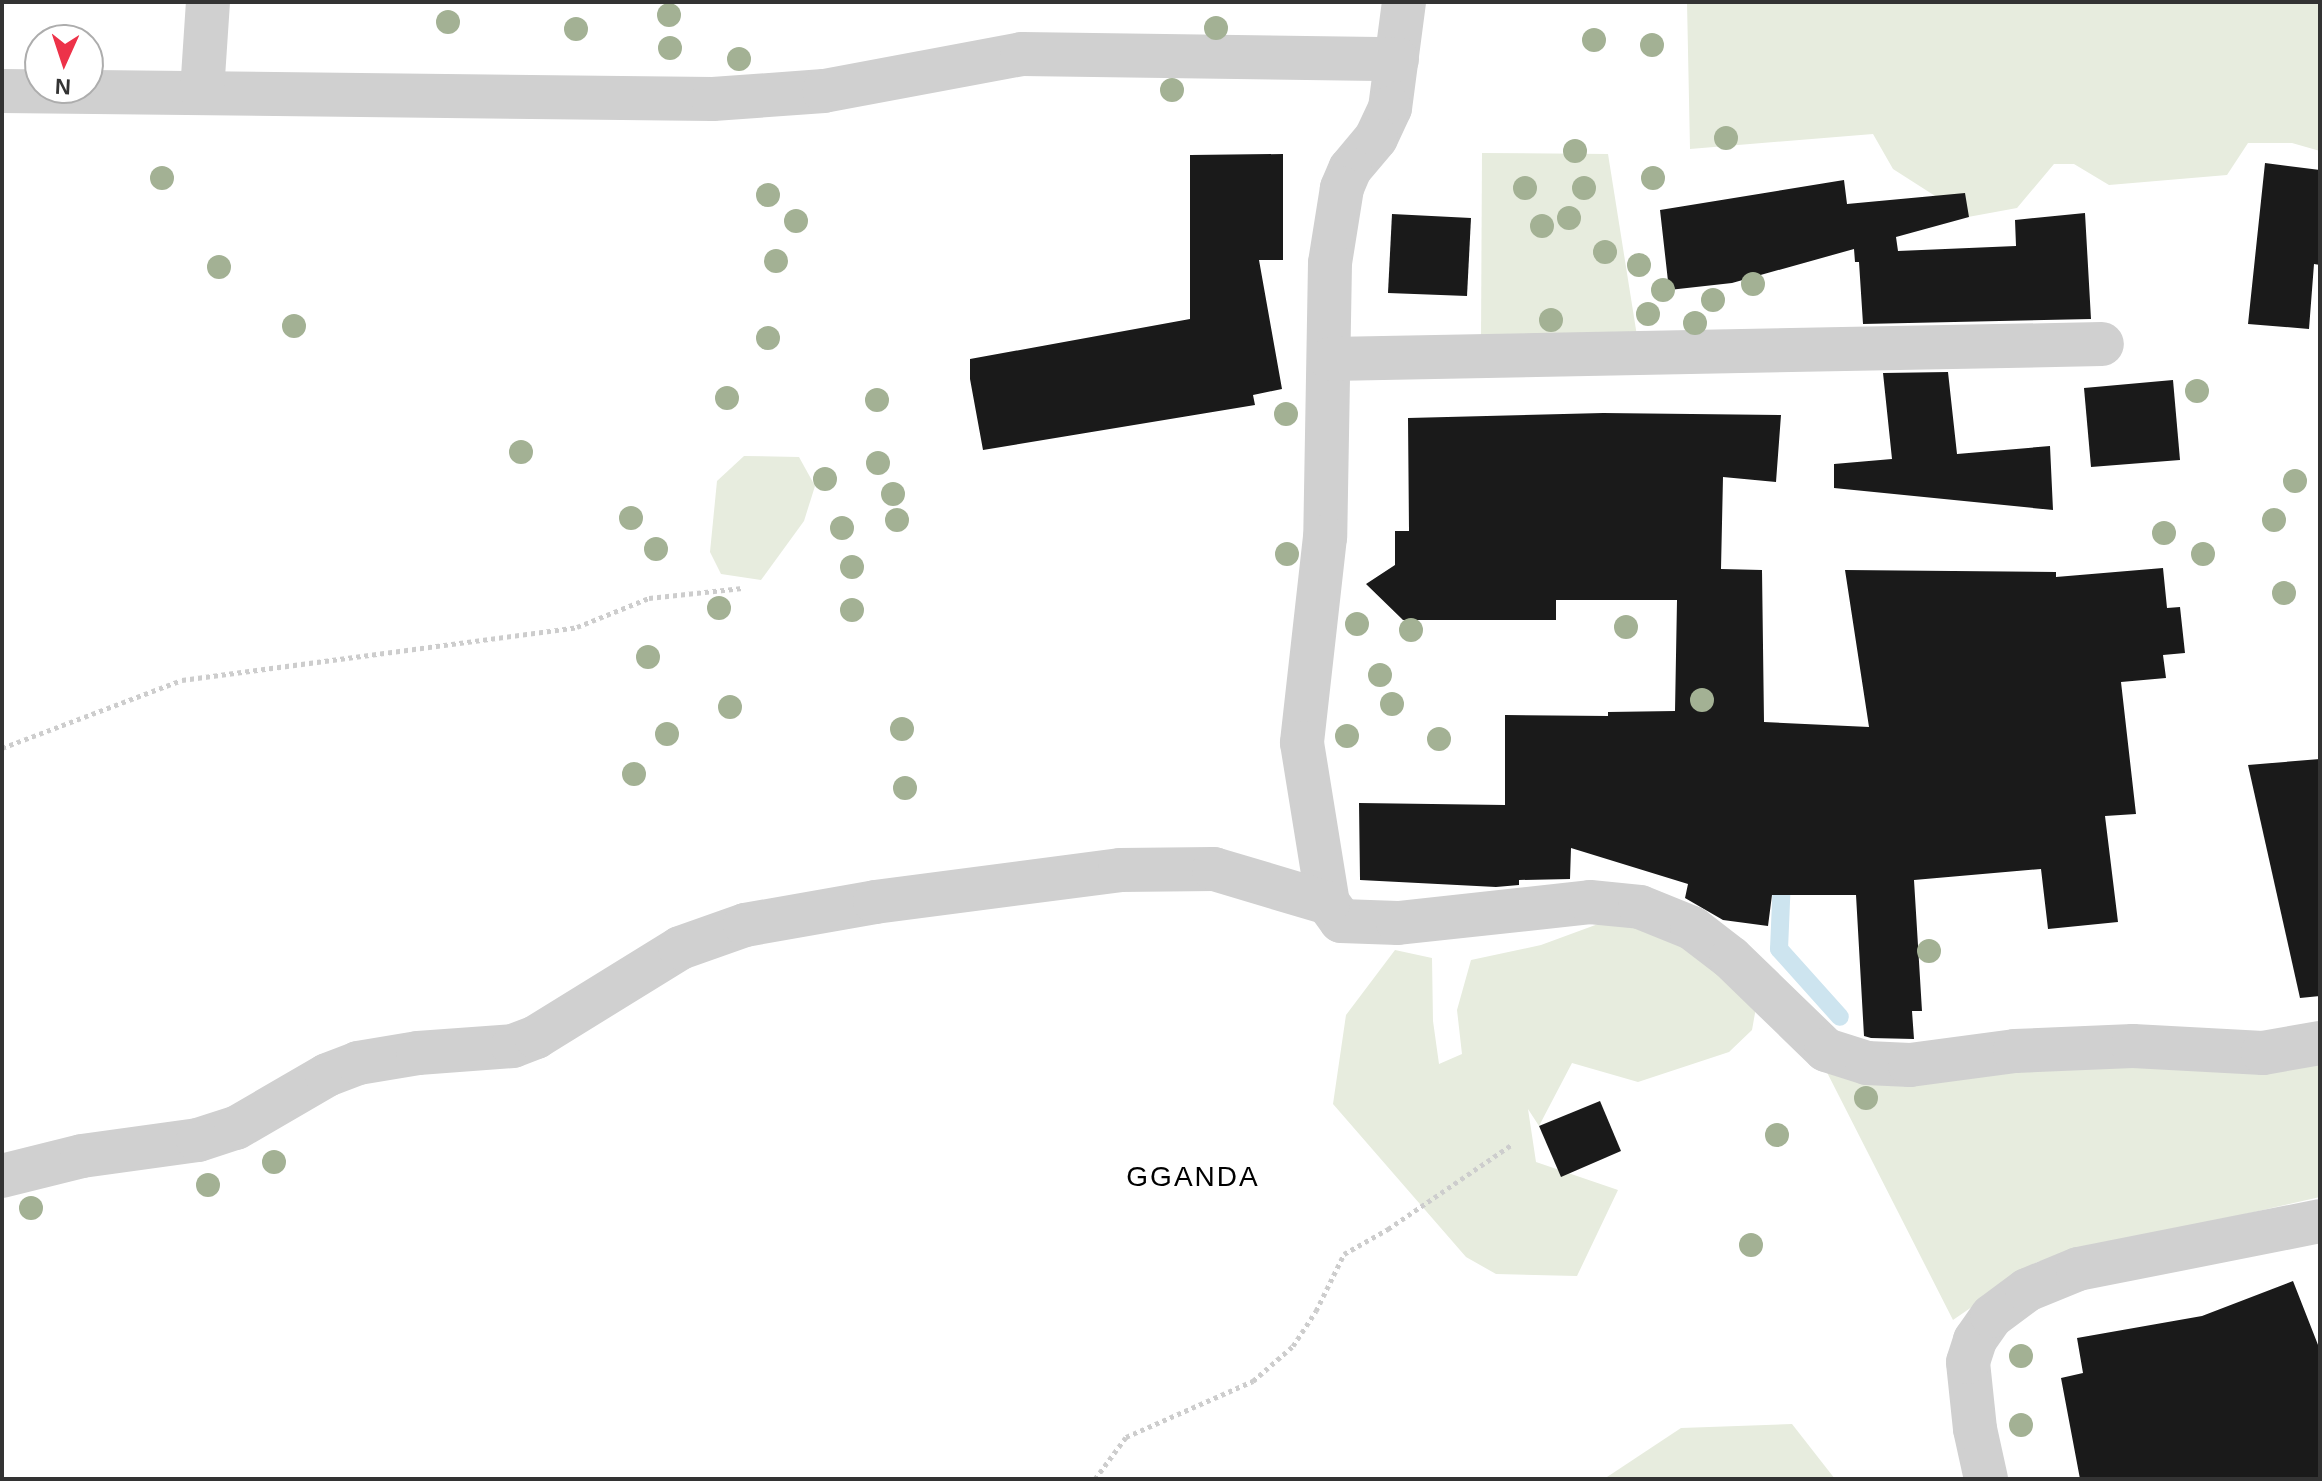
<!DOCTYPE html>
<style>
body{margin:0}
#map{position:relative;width:2322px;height:1481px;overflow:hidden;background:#fff;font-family:Arial,sans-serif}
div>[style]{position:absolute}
.green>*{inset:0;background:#e7ecde}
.stream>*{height:18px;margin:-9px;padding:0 9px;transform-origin:9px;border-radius:9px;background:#cde4ef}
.building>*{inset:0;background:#1a1a1a}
.path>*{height:5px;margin-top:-2.5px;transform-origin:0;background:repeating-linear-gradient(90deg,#cdcdcd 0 4px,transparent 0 8px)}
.street>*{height:44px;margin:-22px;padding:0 22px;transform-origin:22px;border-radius:22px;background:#d0d0d0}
.trees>*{width:24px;height:24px;margin:-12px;border-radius:50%;background:#a3b194}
span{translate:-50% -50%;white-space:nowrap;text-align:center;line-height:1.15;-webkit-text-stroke:8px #fff;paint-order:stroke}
.quarter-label{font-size:28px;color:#000;letter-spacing:2px}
.frame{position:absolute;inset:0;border:4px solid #333;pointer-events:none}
.north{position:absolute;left:24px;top:24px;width:80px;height:80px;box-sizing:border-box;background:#fff;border:2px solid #adadad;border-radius:50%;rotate:183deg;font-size:22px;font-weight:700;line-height:32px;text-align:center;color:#333}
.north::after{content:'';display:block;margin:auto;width:28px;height:36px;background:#ed3249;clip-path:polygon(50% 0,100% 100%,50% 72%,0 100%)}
</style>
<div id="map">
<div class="green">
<i style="clip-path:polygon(1687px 2px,2320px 2px,2320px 151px,2292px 143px,2248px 143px,2227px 175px,2109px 185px,2074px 164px,2054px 164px,2017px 208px,1968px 217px,1893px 169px,1873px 134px,1690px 149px)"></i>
<i style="clip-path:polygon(1482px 153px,1608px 154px,1637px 336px,1481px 339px)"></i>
<i style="clip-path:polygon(744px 456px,799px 457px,815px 486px,804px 521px,761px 580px,721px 574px,710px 552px,717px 481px)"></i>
<i style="clip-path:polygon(1609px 920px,1668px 925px,1757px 1002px,1752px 1030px,1729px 1052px,1638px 1082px,1572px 1063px,1539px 1126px,1528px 1109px,1536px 1162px,1618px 1190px,1577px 1276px,1496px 1274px,1466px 1257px,1333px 1104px,1346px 1015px,1395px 950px,1432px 958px,1433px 1021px,1439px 1064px,1462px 1054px,1457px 1010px,1471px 960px,1541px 945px)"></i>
<i style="clip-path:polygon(2320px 1029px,2320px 1197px,2037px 1262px,1953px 1320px,1810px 1039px,1835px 1051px)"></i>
<i style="clip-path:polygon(1792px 1424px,1835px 1479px,1604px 1479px,1681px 1428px)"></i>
</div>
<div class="stream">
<i style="left:1782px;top:878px;width:71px;rotate:92.4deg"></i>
<i style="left:1779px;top:949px;width:91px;rotate:48.1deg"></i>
</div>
<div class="building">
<i style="clip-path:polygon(1283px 154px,1283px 260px,1259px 260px,1282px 389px,1253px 395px,1255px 405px,983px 450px,970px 379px,970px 359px,1190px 319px,1190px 155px)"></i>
<i style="clip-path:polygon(2265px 163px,2320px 170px,2320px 265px,2314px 264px,2309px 329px,2248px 324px)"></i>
<i style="clip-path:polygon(1844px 180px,1847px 204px,1965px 193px,1969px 217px,1896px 237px,1898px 251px,2016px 246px,2015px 220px,2085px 213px,2091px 319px,1863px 324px,1859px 262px,1855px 262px,1854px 249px,1732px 283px,1669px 290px,1660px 210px)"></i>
<i style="clip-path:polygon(1392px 214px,1471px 218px,1467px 296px,1388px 293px)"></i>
<i style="clip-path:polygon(1948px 372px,1957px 454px,2050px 446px,2053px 510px,1834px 488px,1834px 464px,1892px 459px,1883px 373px)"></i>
<i style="clip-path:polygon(2173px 380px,2180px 460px,2091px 467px,2084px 388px)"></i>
<i style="clip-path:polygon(1603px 413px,1781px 415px,1776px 482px,1723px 477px,1721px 569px,1762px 570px,1764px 722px,1869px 727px,1845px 570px,2056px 572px,2056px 577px,2163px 568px,2167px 608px,2180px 607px,2185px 653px,2163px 655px,2166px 678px,2121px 682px,2136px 814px,2105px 816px,2118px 922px,2048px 929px,2041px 869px,1914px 880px,1922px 1011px,1912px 1011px,1914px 1039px,1871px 1038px,1864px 1036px,1856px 895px,1772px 895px,1768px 926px,1723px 920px,1685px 898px,1688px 884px,1571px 848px,1570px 879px,1519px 880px,1519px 885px,1496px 887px,1360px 880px,1359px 803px,1505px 805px,1505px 715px,1608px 716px,1608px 712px,1675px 711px,1677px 600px,1556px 600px,1556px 620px,1403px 620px,1366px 584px,1395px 565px,1395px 531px,1409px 531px,1408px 418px)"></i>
<i style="clip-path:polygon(2320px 759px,2320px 996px,2300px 998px,2248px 765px)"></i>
<i style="clip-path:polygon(1600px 1101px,1621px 1151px,1561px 1177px,1539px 1126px)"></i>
<i style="clip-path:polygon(2293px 1281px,2320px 1350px,2320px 1479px,2080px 1479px,2061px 1378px,2083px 1373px,2077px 1338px,2202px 1316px)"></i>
</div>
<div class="path">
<i style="left:2px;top:748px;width:192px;rotate:-20.7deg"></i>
<i style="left:182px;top:680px;width:399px;rotate:-7.6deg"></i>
<i style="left:577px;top:627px;width:78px;rotate:-21.9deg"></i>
<i style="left:649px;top:598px;width:94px;rotate:-6.1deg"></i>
<i style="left:1095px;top:1479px;width:52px;rotate:-53.6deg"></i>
<i style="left:1126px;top:1437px;width:139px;rotate:-23.8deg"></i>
<i style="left:1253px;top:1381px;width:53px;rotate:-41.2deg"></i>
<i style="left:1293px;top:1346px;width:42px;rotate:-56.7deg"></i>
<i style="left:1316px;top:1311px;width:64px;rotate:-63.8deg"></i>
<i style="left:1344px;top:1254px;width:51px;rotate:-29.6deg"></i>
<i style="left:1388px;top:1229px;width:149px;rotate:-34.3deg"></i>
</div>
<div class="street">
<i style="left:1404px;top:2px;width:107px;rotate:97.5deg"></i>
<i style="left:1390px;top:108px;width:33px;rotate:115deg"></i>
<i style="left:1376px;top:138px;width:40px;rotate:130deg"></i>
<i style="left:1350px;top:169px;width:21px;rotate:113deg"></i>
<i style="left:1342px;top:188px;width:76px;rotate:99.1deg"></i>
<i style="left:1330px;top:263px;width:274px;rotate:91deg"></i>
<i style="left:1325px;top:537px;width:207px;rotate:96.4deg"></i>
<i style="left:1302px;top:743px;width:162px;rotate:80.8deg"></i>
<i style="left:1328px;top:903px;width:22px;rotate:54deg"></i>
<i style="left:1341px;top:921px;width:57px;rotate:2deg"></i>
<i style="left:1398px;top:923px;width:193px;rotate:-6.2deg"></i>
<i style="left:1590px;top:902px;width:50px;rotate:5.7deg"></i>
<i style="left:1640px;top:907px;width:56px;rotate:22deg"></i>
<i style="left:1692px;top:928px;width:49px;rotate:37.6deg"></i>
<i style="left:1731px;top:958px;width:132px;rotate:44.1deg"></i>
<i style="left:1826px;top:1050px;width:43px;rotate:17.6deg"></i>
<i style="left:1867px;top:1063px;width:43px;rotate:2.7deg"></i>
<i style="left:1910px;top:1065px;width:106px;rotate:-7.6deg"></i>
<i style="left:2015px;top:1051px;width:118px;rotate:-2.4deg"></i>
<i style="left:2133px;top:1046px;width:130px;rotate:3.1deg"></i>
<i style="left:2263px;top:1053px;width:58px;rotate:-10deg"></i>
<i style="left:2px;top:91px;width:711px;rotate:0.64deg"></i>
<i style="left:713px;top:99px;width:111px;rotate:-4.1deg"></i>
<i style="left:824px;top:91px;width:201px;rotate:-10.6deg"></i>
<i style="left:1022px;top:54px;width:375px;rotate:0.8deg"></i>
<i style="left:202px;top:92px;width:90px;rotate:-86.2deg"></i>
<i style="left:1331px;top:359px;width:771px;rotate:-1.11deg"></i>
<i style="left:2px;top:1176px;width:82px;rotate:-14deg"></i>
<i style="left:82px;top:1156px;width:117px;rotate:-7.9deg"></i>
<i style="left:198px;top:1140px;width:40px;rotate:-18deg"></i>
<i style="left:236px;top:1128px;width:105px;rotate:-30.2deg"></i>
<i style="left:327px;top:1075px;width:33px;rotate:-21deg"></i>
<i style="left:358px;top:1063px;width:61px;rotate:-9.5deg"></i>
<i style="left:418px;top:1053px;width:95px;rotate:-4.2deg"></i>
<i style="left:513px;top:1046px;width:25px;rotate:-21deg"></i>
<i style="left:536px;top:1037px;width:169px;rotate:-31.7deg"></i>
<i style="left:680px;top:948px;width:69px;rotate:-19.5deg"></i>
<i style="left:745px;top:925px;width:132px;rotate:-10deg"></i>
<i style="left:875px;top:902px;width:247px;rotate:-7.4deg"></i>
<i style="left:1120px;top:870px;width:94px;rotate:-0.6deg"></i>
<i style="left:1214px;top:869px;width:119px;rotate:16.6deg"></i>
<i style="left:1986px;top:1479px;width:51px;rotate:-102.4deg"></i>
<i style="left:1975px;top:1429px;width:67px;rotate:-96deg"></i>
<i style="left:1968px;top:1362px;width:23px;rotate:-72deg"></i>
<i style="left:1975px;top:1340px;width:29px;rotate:-55deg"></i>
<i style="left:1992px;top:1316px;width:44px;rotate:-36.6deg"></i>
<i style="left:2027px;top:1290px;width:55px;rotate:-22.4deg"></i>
<i style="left:2078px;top:1269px;width:247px;rotate:-11.2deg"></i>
</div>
<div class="trees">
<i style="left:669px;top:15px"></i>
<i style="left:448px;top:22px"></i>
<i style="left:1216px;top:28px"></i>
<i style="left:576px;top:29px"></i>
<i style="left:1594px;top:40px"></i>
<i style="left:1652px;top:45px"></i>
<i style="left:670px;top:48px"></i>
<i style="left:739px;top:59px"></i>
<i style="left:1172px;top:90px"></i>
<i style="left:1726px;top:138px"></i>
<i style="left:1575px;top:151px"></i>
<i style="left:162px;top:178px"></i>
<i style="left:1653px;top:178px"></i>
<i style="left:1525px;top:188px"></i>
<i style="left:1584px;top:188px"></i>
<i style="left:768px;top:195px"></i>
<i style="left:1569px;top:218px"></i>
<i style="left:796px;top:221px"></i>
<i style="left:1542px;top:226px"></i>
<i style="left:1605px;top:252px"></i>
<i style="left:776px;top:261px"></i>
<i style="left:1639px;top:265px"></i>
<i style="left:219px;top:267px"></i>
<i style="left:1753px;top:284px"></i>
<i style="left:1663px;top:290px"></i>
<i style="left:1713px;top:300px"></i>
<i style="left:1648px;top:314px"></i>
<i style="left:1551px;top:320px"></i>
<i style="left:1695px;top:323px"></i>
<i style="left:294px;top:326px"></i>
<i style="left:768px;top:338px"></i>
<i style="left:2197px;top:391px"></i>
<i style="left:727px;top:398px"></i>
<i style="left:877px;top:400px"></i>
<i style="left:1286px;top:414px"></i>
<i style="left:521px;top:452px"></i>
<i style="left:878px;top:463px"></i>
<i style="left:825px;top:479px"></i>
<i style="left:2295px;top:481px"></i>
<i style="left:893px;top:494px"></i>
<i style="left:631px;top:518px"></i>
<i style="left:897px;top:520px"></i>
<i style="left:2274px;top:520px"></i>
<i style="left:842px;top:528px"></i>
<i style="left:2164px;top:533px"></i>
<i style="left:656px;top:549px"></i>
<i style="left:1287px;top:554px"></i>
<i style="left:2203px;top:554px"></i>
<i style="left:852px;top:567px"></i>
<i style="left:2284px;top:593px"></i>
<i style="left:719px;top:608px"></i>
<i style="left:852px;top:610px"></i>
<i style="left:1357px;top:624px"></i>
<i style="left:1626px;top:627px"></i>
<i style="left:1411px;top:630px"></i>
<i style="left:648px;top:657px"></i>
<i style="left:1380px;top:675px"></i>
<i style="left:1702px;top:700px"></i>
<i style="left:1392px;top:704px"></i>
<i style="left:730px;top:707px"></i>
<i style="left:902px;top:729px"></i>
<i style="left:667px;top:734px"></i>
<i style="left:1347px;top:736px"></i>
<i style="left:1439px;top:739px"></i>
<i style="left:634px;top:774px"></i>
<i style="left:905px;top:788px"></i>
<i style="left:1929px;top:951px"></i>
<i style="left:1866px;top:1098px"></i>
<i style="left:1777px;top:1135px"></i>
<i style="left:274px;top:1162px"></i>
<i style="left:208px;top:1185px"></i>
<i style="left:31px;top:1208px"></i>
<i style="left:1751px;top:1245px"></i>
<i style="left:2021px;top:1356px"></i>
<i style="left:2021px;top:1425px"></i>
</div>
<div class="quarter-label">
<span style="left:1193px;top:1177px">GGANDA</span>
</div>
<div class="frame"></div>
<div class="north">N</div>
</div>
